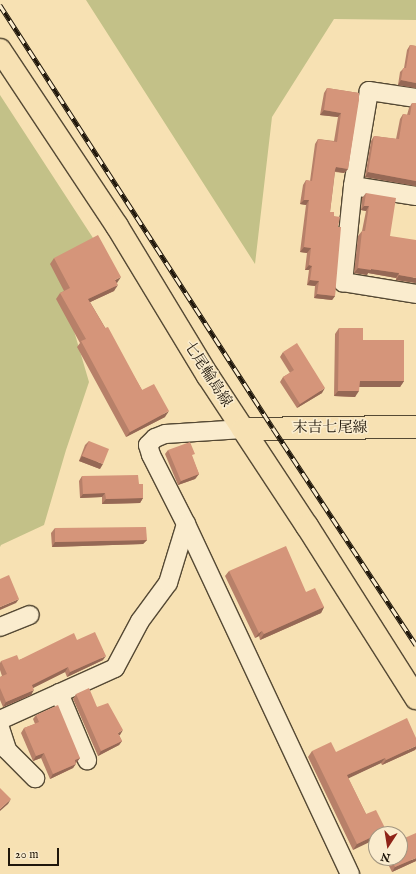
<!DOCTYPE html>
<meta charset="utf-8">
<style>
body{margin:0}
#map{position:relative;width:416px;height:874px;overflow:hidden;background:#f7e1b3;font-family:"IM FELL English","Noto Serif JP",serif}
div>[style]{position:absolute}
.green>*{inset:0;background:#c3c188}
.roads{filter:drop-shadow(1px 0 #554934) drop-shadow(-1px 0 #554934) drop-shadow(0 1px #554934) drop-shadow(0 -1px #554934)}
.minor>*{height:18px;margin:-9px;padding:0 9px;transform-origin:9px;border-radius:9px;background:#faecce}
.major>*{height:22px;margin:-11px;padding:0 11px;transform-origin:11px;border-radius:11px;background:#f7e1b3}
.rail>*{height:4.5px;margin-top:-2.25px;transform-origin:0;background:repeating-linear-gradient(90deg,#faecce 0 9px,#1f160a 0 18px);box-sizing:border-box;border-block:1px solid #1f160a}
.wall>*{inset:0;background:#b78069}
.shaded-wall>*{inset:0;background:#956855}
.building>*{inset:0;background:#d5957a}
span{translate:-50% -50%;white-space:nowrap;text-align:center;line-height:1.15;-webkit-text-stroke:3px #faecce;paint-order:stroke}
.street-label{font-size:15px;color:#1f160a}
.north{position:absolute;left:368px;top:826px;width:40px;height:40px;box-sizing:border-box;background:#faecce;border:1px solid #a29680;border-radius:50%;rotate:192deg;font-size:11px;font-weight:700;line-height:16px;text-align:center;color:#1f160a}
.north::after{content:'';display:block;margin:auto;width:14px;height:18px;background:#8f2418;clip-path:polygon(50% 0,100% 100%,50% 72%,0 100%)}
.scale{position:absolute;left:8px;top:848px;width:51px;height:18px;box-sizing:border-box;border:2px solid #1f160a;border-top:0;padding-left:5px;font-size:12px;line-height:14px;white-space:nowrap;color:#1f160a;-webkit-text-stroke:3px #faecce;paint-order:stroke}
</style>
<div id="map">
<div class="green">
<i style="clip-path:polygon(86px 0,416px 0,416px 20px,334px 19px,272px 117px,255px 264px)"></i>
<i style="clip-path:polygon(0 95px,95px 241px,67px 307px,89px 382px,66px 450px,44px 525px,1px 545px,0 547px)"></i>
</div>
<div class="roads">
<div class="minor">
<i style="left:416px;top:98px;width:48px;rotate:-171.5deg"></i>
<i style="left:369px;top:91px;width:96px;rotate:99.6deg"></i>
<i style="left:353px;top:186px;width:97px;rotate:95.9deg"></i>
<i style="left:343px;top:282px;width:74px;rotate:9.3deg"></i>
<i style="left:353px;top:186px;width:64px;rotate:9deg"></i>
<i style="left:243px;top:429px;width:78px;rotate:176.3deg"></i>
<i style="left:165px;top:434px;width:11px;rotate:158deg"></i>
<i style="left:155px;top:438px;width:10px;rotate:135deg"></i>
<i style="left:148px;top:445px;width:10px;rotate:73deg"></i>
<i style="left:151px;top:455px;width:77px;rotate:63.1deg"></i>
<i style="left:186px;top:524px;width:387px;rotate:64.9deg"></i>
<i style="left:0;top:627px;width:32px;rotate:-22deg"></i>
<i style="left:59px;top:693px;width:73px;rotate:67.3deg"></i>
<i style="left:0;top:720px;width:126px;rotate:-24.3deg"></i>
<i style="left:115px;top:668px;width:53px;rotate:-62deg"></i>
<i style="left:140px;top:621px;width:47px;rotate:-53.6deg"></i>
<i style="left:168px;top:583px;width:62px;rotate:-73deg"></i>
<i style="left:0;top:728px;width:23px;rotate:72deg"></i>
<i style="left:7px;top:750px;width:40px;rotate:45deg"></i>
</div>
<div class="major">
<i style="left:0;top:50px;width:211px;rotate:56.4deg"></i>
<i style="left:117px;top:226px;width:175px;rotate:58.8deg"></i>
<i style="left:208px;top:376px;width:180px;rotate:56.6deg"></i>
<i style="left:307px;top:526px;width:204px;rotate:57.6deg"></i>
<i style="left:243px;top:429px;width:173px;rotate:-0.7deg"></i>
</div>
</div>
<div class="rail">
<i style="left:0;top:5px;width:503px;rotate:57.16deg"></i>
<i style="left:273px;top:428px;width:260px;rotate:56.6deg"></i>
</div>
<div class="wall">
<i style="clip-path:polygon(410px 45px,416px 46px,416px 88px,398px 85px,400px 72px,404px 68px,407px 50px)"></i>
<i style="clip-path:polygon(327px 88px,359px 93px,348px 169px,344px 173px,335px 172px,330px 212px,334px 216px,338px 227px,335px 296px,332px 300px,314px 298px,315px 286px,307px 285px,309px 270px,305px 270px,307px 253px,300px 252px,306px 205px,300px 204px,303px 185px,306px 180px,310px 181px,315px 144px,318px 139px,334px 141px,338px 117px,320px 115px,324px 93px)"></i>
<i style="clip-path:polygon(412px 103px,416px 103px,416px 186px,365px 177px,371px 141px,374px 136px,396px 139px,400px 119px,403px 114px,407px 115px,409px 108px)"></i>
<i style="clip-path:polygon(366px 193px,390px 236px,416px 283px,396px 280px,396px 278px,368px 273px,367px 275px,354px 273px,358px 236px,362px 231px,366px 211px,361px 210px,362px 198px)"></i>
<i style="clip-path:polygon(54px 258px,117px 283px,114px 291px,90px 302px,142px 390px,165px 417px,126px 437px,77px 347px,80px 343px,56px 299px,60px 293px,64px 291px,50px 264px)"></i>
<i style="clip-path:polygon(339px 328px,363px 340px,404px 381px,400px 387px,359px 387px,355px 397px,334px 396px,335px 334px)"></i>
<i style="clip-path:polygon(283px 352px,322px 393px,297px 408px,280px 382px,283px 377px,290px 373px,280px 357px)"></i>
<i style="clip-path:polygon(89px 441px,100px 469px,79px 461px,85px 445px)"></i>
<i style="clip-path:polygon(168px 450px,192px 457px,199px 474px,195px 479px,178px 485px,165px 454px)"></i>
<i style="clip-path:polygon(82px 476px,139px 484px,143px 498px,140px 503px,102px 504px,102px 497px,80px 498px,79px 481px)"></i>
<i style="clip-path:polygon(55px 528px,147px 540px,143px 544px,52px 547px,51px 533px)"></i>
<i style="clip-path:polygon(229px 571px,306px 592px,324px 607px,321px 613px,260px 640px,259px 636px,255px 638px,225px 576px)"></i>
<i style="clip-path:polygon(77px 640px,103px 660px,67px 677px,65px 672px,33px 688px,31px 695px,3px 707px,0 700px,0 677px,2px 676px,0 670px,0 663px,1px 661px,19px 660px)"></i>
<i style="clip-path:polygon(76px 694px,97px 707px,120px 735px,119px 735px,122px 741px,119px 745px,98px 756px,73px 699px)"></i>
<i style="clip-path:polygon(36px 715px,80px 758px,76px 763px,73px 768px,50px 779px,41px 758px,33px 761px,21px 733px,24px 728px,35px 724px,33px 719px)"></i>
<i style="clip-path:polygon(415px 750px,382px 765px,381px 763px,348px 778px,366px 814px,386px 830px,383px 834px,376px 834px,353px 850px,308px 757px,312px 751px,336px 752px)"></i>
<i style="clip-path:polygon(376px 844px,376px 852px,374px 847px)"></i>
<i style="clip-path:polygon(385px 858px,400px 858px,416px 861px,392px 872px)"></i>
</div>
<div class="shaded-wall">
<i style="clip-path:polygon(401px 80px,416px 83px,416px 88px,398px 85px)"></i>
<i style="clip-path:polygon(324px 110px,341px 113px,338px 117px,320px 115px)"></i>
<i style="clip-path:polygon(336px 167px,348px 169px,344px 173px,333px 171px)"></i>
<i style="clip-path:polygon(368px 172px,416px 181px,416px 186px,365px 177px)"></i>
<i style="clip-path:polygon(304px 200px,309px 200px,306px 205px,300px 204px)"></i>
<i style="clip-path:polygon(364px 206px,369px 206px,366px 211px,361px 210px)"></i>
<i style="clip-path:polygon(304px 247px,311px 248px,307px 253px,300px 252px)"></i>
<i style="clip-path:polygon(309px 265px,312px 266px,309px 270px,305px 270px)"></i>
<i style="clip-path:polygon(358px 268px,371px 269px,399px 273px,396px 278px,368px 273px,367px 275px,354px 273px)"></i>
<i style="clip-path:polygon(399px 275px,416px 278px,416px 283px,396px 280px)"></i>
<i style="clip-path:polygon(121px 277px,117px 283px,111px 286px,115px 280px)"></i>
<i style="clip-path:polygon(310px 280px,319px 281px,315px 286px,307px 285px)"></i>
<i style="clip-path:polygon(118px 285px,114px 291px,84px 305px,88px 299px)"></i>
<i style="clip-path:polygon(317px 294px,335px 296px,332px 300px,314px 298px)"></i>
<i style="clip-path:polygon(360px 381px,404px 381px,400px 387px,356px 387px)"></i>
<i style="clip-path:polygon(325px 388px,322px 393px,297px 408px,300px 404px)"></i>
<i style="clip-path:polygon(338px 391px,359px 391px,355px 397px,334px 396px)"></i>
<i style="clip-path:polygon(169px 411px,165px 417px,126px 437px,130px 432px)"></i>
<i style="clip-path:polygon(82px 456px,103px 464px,100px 469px,79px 461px)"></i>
<i style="clip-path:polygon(199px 474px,195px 479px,178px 485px,181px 481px)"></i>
<i style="clip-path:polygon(105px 493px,102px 497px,80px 498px,83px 494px)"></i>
<i style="clip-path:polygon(143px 498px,140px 503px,102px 504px,106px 499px)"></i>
<i style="clip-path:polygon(147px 540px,143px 544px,52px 547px,55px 542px)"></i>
<i style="clip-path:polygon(19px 599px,16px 603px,0 610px,0 607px)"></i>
<i style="clip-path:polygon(324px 607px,321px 613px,260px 640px,264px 634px)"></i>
<i style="clip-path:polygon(262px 631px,259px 636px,255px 638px,259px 633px)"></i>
<i style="clip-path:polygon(106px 656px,103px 660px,67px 677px,70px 672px)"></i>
<i style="clip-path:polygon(68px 667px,65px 672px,29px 690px,32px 685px)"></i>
<i style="clip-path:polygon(34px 690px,31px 695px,3px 707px,6px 702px)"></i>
<i style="clip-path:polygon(123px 730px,120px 735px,115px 737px,118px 733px)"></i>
<i style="clip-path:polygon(122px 741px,119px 745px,98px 756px,101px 751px)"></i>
<i style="clip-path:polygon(416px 746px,416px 749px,415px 750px,382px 765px,386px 760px)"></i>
<i style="clip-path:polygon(44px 753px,41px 758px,33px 761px,36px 756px)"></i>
<i style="clip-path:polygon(80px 758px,77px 762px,71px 765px,75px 760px)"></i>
<i style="clip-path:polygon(385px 758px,381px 763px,343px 781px,347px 775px)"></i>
<i style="clip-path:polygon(76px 764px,73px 768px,50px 779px,53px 774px)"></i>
<i style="clip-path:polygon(11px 799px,8px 804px,0 811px,0 809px)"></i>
<i style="clip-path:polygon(386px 830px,383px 834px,378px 834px)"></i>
<i style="clip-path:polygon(376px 835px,376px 839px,353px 850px,357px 844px)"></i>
<i style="clip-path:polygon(416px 858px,416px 861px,392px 872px,395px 867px)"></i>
</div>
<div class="building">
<i style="clip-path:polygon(410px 45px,416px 46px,416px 83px,401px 80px,403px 68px,406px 68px)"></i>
<i style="clip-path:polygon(327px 88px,359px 93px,359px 100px,348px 169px,336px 167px,335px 170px,330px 212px,334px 212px,334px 216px,340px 217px,338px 227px,341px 227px,335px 296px,317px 294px,319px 281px,310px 280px,312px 266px,309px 265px,311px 248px,304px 247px,309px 200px,304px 200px,306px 180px,312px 181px,318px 139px,337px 142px,341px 113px,324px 110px)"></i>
<i style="clip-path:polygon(412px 103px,416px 103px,416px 181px,368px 172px,374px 136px,399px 139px,403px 114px,410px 115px)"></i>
<i style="clip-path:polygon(366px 193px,396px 198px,390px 236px,416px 240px,416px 278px,399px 275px,399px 273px,371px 269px,371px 270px,358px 268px,362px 231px,365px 231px,369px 206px,364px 206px)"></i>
<i style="clip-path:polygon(98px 235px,121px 277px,115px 280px,118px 285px,88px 299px,105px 328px,108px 327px,142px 390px,154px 384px,169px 411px,130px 432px,81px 341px,86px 339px,60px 293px,70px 288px,54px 258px)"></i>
<i style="clip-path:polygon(339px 328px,363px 328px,363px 340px,404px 340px,404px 381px,360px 381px,359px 391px,338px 391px)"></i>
<i style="clip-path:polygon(297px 343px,325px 388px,300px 404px,283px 377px,294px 370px,283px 352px)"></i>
<i style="clip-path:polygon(89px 441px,109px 449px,103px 464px,82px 456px)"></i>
<i style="clip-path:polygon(190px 442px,195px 454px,192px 455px,199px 474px,181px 481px,168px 450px)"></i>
<i style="clip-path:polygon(138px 475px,139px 484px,143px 484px,143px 498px,106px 499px,105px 493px,83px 494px,82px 476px)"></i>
<i style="clip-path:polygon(146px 527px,147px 540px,55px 542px,55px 528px)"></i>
<i style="clip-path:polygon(286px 546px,306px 592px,315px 588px,324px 607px,264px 634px,262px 631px,259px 633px,229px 571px)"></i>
<i style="clip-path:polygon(9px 575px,19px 599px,0 607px,0 579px)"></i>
<i style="clip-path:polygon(95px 632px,106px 656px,70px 672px,68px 667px,32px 685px,34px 690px,6px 702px,0 688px,0 677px,7px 674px,1px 661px,17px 655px,19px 660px,74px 633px,77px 640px)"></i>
<i style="clip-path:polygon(89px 688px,97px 707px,108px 703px,123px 730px,118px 733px,122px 741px,101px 751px,76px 694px)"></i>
<i style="clip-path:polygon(58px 705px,80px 758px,75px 760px,76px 764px,53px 774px,44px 753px,36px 756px,24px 728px,39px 722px,36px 715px)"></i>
<i style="clip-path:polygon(407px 718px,416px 738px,416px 746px,386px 760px,385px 758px,347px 775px,366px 814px,376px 810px,386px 830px,378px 834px,376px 834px,376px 835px,357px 844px,312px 751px,331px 742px,336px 752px)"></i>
<i style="clip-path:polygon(0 788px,11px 799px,0 809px)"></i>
<i style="clip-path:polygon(416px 833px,416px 858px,395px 867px,391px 858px,400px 858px,400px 840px)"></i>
</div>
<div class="street-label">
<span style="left:208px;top:374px;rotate:57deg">七尾輪島線</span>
<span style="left:330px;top:428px">末吉七尾線</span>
</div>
<div class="north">N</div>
<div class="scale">20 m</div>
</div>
